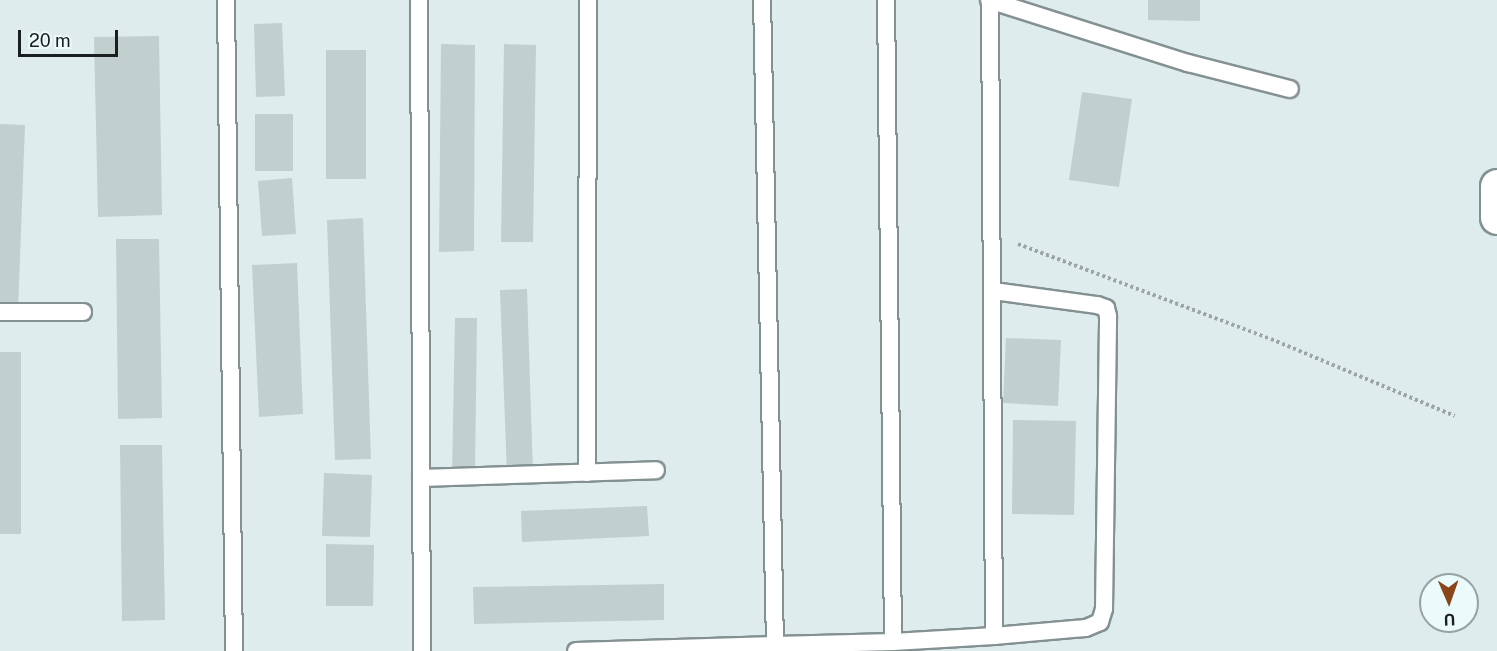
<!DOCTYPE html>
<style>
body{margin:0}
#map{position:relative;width:1497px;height:651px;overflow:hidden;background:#deeced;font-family:"Public Sans",sans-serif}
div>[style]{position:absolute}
.building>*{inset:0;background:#c1cfcf}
.path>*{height:4px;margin-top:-2px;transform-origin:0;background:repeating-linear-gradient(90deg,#9aa5a6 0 3px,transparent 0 6px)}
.roads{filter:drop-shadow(2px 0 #849192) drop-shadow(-2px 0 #849192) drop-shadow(0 2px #849192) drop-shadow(0 -2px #849192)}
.lane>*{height:16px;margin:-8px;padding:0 8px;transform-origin:8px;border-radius:8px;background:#fff}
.street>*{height:33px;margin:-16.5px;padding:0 16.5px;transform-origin:16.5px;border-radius:16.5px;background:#fff}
span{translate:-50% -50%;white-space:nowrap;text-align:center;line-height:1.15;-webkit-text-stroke:4.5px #ebfafa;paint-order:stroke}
.north{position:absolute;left:1419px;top:573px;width:60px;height:60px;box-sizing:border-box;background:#ebfafa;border:2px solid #97a2a2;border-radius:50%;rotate:178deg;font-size:16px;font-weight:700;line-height:24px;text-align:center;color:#1a1f1f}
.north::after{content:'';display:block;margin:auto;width:21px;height:27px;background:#8a451b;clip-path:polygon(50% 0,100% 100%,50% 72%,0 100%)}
.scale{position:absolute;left:18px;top:30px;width:100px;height:27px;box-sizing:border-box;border:3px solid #1a1f1f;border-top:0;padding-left:8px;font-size:18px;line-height:21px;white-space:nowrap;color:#1a1f1f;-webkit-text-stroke:4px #ebfafa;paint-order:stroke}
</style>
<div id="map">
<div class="building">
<i style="clip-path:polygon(1148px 0,1200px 0,1200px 21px,1148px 20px)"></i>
<i style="clip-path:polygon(282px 23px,285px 96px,256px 97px,254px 24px)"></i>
<i style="clip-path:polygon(159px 36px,162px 215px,98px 217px,94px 37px)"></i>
<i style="clip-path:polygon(441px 44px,475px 45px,474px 251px,439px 252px)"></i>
<i style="clip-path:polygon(504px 44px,536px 45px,533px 242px,501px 242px)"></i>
<i style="clip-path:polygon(326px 50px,366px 50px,366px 179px,326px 179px)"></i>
<i style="clip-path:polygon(1082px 92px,1132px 99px,1119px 187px,1069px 180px)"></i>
<i style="clip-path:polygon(255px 114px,293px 114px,293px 171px,255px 171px)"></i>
<i style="clip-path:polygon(0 124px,25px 125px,18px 311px,0 310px)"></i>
<i style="clip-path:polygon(292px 178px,296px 234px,262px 236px,258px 181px)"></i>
<i style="clip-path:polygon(363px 218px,371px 459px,335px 460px,327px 220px)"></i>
<i style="clip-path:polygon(116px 239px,159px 239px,162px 418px,118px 419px)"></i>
<i style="clip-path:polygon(297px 263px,303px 414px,259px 417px,252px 265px)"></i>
<i style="clip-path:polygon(527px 289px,533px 473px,507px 474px,500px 290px)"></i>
<i style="clip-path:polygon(455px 318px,477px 318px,475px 473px,452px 473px)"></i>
<i style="clip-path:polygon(1006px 338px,1061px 340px,1058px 406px,1003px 403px)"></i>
<i style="clip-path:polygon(0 352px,21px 352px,21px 534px,0 534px)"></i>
<i style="clip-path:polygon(1013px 420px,1076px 421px,1074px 515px,1012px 514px)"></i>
<i style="clip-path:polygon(120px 445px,162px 445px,165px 620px,122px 621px)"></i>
<i style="clip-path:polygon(324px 473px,372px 475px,370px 537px,322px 536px)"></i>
<i style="clip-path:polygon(647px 506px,649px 536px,522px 542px,521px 511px)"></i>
<i style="clip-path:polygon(326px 544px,374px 545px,373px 606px,326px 606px)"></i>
<i style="clip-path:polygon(664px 584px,664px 620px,474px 624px,473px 587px)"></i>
</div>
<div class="path">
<i style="left:1018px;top:244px;width:270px;rotate:20.6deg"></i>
<i style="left:1271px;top:339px;width:199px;rotate:22.7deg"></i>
</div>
<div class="roads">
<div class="lane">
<i style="left:226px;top:0;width:651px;rotate:89.3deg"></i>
<i style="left:419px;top:0;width:651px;rotate:89.74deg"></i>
<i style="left:989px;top:0;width:209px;rotate:17.6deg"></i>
<i style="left:1188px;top:63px;width:105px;rotate:14.3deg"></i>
<i style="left:0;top:312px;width:83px"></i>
<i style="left:587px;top:473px;width:473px;rotate:-89.9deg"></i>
<i style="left:421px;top:478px;width:235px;rotate:-1.9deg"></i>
<i style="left:994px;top:636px;width:92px;rotate:-5deg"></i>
<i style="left:1086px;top:628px;width:15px;rotate:-23deg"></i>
<i style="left:1100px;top:622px;width:14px;rotate:-73deg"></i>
<i style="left:1104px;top:609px;width:293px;rotate:-89.2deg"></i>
<i style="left:1108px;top:316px;width:8px;rotate:-104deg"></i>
<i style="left:1106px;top:308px;width:9px;rotate:-162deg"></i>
<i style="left:1097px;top:305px;width:104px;rotate:-172.3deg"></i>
<i style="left:893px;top:642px;width:101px;rotate:-3.4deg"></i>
<i style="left:994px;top:636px;width:636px;rotate:-90.36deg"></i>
<i style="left:775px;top:645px;width:118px;rotate:-1.5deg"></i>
<i style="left:893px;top:642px;width:642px;rotate:-90.62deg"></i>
<i style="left:576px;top:651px;width:199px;rotate:-1.7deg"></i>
<i style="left:775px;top:645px;width:645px;rotate:-91.15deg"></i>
</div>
<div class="street">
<i style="left:1497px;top:186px;width:31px;rotate:90deg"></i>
</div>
</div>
<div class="north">U</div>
<div class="scale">20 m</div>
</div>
